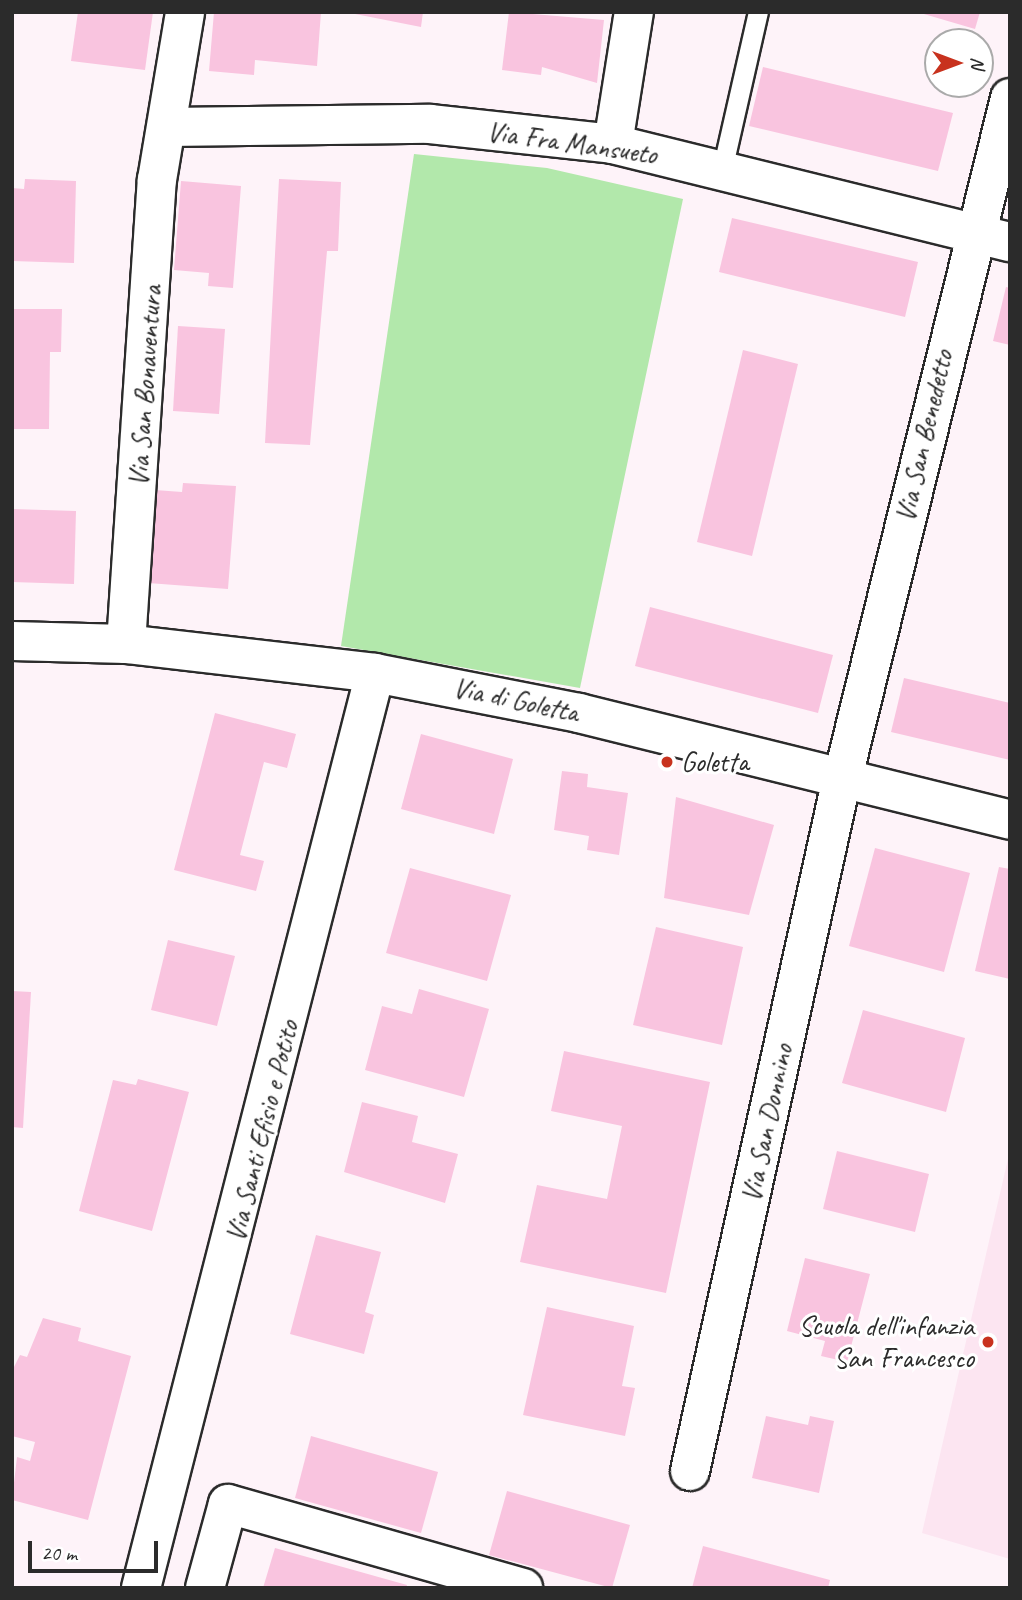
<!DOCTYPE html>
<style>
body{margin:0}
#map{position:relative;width:1022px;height:1600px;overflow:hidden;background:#fef3f9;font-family:Caveat,sans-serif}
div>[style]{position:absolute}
.built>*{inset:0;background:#fce5f1}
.green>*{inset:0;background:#b2e8ab}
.building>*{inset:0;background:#f9c4df}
.roads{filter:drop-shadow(2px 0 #2b2b2b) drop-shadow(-2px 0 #2b2b2b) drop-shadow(0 2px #2b2b2b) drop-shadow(0 -2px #2b2b2b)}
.service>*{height:19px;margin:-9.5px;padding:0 9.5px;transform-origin:9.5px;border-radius:9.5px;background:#fff}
.minor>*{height:38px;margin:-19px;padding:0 19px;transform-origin:19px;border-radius:19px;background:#fff}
.dots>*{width:19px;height:19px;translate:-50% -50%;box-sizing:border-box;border:4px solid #fff;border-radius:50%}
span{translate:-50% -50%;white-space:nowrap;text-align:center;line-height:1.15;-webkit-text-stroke:6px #fff;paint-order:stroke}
.street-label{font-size:28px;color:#2b2b2b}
.poi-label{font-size:28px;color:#2b2b2b}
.left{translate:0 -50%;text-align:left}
.right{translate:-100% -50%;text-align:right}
.frame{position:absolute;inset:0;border:14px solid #2b2b2b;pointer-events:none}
.north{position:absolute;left:924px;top:28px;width:70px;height:70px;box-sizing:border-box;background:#fff;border:2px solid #aaa;border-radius:50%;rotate:90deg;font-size:19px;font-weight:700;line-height:28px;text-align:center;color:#2b2b2b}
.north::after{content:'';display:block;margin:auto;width:24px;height:32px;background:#c8321e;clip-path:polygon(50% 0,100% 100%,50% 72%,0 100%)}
.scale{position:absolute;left:28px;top:1541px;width:130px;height:32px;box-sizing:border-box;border:4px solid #2b2b2b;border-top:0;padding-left:9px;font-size:21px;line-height:24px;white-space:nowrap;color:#2b2b2b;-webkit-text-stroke:5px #fff;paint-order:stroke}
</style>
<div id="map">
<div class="built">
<i style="clip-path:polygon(1010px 1150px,1010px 1559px,922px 1533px)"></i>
</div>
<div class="green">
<i style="clip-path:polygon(414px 154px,547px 168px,683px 199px,580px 688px,341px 646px)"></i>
</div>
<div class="building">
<i style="clip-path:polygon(78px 12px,153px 12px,145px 70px,71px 61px)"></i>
<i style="clip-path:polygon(214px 12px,321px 12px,317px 66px,255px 60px,254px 75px,209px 71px)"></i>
<i style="clip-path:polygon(345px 12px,423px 12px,421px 27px)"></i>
<i style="clip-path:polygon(509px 12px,604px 20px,597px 83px,542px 67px,541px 75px,502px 70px)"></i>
<i style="clip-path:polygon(917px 12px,980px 12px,975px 29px)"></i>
<i style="clip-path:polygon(763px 67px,953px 113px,938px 171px,749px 126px)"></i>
<i style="clip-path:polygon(25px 179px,76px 181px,74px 263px,12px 261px,12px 188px,24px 189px)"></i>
<i style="clip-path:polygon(279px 179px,341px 182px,338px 251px,327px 251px,310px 445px,265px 443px)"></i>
<i style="clip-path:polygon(181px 181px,241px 186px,233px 288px,208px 286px,209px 273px,174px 270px)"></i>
<i style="clip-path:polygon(732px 218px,918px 262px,905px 317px,719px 272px)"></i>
<i style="clip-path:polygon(1006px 287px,1010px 288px,1010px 345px,993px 341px)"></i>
<i style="clip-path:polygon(12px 309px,62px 309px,61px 352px,50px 352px,49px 429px,12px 429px)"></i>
<i style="clip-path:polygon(178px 326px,225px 329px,219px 414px,173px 411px)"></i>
<i style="clip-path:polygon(743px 350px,798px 364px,752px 556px,697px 542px)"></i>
<i style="clip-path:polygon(183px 483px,236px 486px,228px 589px,148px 583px,155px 490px,182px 492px)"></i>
<i style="clip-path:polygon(12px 509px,76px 511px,74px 584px,12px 582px)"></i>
<i style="clip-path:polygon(650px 607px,833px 655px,818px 713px,635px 666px)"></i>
<i style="clip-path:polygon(904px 678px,1010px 703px,1010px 760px,891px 732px)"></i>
<i style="clip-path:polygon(215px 713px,296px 734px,287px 768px,264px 762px,240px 855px,264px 861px,256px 891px,174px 870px)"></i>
<i style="clip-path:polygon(421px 734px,513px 759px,494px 834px,401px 809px)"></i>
<i style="clip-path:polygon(562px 771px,588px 774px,587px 787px,628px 793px,619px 855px,587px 850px,589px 836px,554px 830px)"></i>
<i style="clip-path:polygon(676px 797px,774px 825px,749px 915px,664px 898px)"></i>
<i style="clip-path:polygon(875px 848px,970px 873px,944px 972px,849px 946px)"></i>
<i style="clip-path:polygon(999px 867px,1010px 869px,1010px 979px,975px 971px)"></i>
<i style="clip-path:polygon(410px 868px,511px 895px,487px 981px,386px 953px)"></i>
<i style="clip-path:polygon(656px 927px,743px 947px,722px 1045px,633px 1025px)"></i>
<i style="clip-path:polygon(168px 940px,235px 956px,217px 1026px,151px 1010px)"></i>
<i style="clip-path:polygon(419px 989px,489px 1009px,464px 1097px,365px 1070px,382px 1006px,412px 1014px)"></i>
<i style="clip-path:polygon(12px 991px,31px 992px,23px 1128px,12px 1127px)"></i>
<i style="clip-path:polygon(863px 1010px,965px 1038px,946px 1112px,842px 1083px)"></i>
<i style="clip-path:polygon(564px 1051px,710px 1082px,666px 1293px,520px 1262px,537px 1185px,607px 1199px,622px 1126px,551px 1111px)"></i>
<i style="clip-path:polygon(138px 1079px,189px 1092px,152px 1231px,79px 1211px,113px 1080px,136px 1085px)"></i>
<i style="clip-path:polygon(362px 1102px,418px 1116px,412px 1142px,458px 1154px,445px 1203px,344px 1172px)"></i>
<i style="clip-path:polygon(837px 1151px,929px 1174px,915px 1232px,823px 1209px)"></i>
<i style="clip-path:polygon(316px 1235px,381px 1252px,365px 1312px,374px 1315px,364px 1354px,290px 1334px)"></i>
<i style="clip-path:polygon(805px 1258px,870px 1274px,847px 1362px,821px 1356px,825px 1341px,787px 1331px)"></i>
<i style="clip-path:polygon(547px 1307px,634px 1326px,622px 1386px,635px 1388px,625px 1436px,523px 1415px)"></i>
<i style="clip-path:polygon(43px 1318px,81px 1328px,78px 1341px,131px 1356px,88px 1520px,12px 1500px,17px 1457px,30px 1461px,35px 1442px,12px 1436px,12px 1371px,20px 1355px,27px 1357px)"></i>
<i style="clip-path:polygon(766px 1416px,808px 1425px,810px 1416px,834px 1421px,819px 1493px,752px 1478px)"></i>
<i style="clip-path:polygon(311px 1436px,438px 1472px,421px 1533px,295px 1498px)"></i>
<i style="clip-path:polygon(507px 1491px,630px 1525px,612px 1588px,489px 1555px)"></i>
<i style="clip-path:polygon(703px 1546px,830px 1580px,828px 1588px,692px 1588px)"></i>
<i style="clip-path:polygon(275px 1548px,407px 1585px,406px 1588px,263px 1588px)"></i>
</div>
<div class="roads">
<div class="service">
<i style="left:722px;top:170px;width:162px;rotate:-77.2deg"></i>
</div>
<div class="minor">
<i style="left:167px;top:127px;width:263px;rotate:-0.7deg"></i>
<i style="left:430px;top:124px;width:184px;rotate:6.2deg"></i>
<i style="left:613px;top:144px;width:409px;rotate:13.9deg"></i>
<i style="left:613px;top:144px;width:134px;rotate:-81deg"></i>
<i style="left:12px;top:641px;width:114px;rotate:1.5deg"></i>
<i style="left:126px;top:644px;width:251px;rotate:6.6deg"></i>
<i style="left:375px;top:673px;width:208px;rotate:11.1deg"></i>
<i style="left:579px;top:713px;width:444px;rotate:13.9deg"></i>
<i style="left:126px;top:644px;width:465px;rotate:-86.2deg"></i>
<i style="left:157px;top:180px;width:170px;rotate:-80.5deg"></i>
<i style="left:690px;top:1471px;width:686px;rotate:-77.63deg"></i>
<i style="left:837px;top:801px;width:724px;rotate:-76.17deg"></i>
<i style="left:141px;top:1588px;width:944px;rotate:-75.65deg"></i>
<i style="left:205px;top:1588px;width:87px;rotate:-74.7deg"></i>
<i style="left:228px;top:1504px;width:307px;rotate:15.9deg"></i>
</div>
</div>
<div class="dots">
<i style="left:667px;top:762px;background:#c8321e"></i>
<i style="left:988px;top:1342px;background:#c8321e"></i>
</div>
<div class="street-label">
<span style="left:572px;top:143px;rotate:8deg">Via Fra Mansueto</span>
<span style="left:145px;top:386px;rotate:-86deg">Via San Bonaventura</span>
<span style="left:924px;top:436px;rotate:-77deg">Via San Benedetto</span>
<span style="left:516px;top:700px;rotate:12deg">Via di Goletta</span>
<span style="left:767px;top:1123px;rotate:-78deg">Via San Donnino</span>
<span style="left:262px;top:1131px;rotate:-76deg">Via Santi Efisio e Potito</span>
</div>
<div class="poi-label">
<span class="left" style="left:681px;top:762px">Goletta</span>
<span class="right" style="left:974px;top:1342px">Scuola dell'infanzia<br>San Francesco</span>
</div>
<div class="frame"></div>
<div class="north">N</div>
<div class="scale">20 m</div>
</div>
